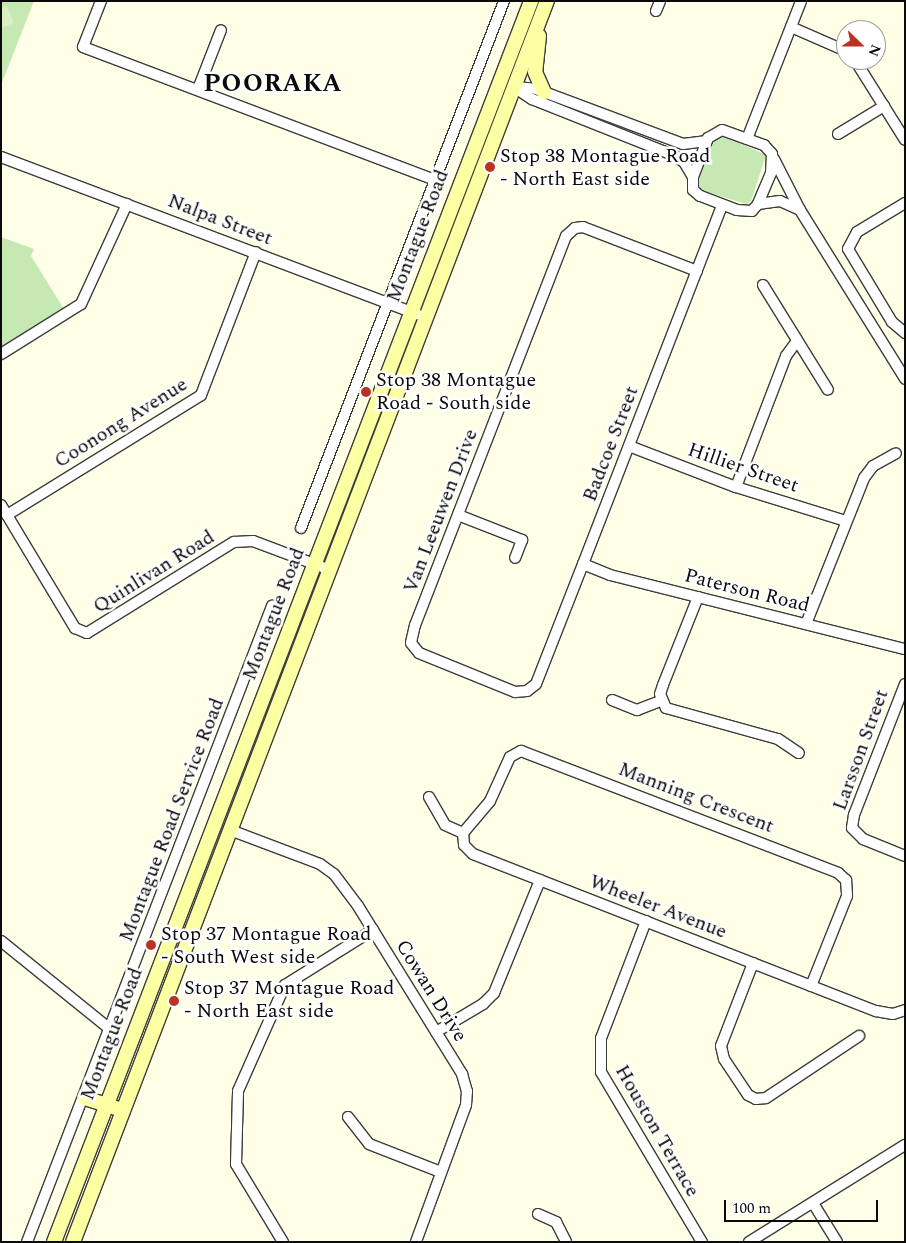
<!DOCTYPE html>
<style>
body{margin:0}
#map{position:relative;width:906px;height:1243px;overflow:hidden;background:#fffee7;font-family:Spectral,serif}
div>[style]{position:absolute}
.green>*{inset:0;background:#c6e8b2}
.pitch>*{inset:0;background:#daefc4}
.roads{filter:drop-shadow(1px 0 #3d3d3d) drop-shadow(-1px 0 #3d3d3d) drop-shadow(0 1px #3d3d3d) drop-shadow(0 -1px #3d3d3d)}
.minor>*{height:10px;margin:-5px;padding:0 5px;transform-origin:5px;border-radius:5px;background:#fff}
.secondary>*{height:14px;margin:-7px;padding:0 7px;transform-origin:7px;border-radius:7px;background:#fcffa2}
.dots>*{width:14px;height:14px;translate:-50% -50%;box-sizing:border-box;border:2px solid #fff;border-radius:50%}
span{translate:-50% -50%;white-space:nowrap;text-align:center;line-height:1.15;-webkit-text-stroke:5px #fff;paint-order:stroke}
.poi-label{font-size:20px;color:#0a0a0a}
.left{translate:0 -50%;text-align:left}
.street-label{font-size:20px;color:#0a0a0a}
.district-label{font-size:25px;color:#0a0a0a;font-weight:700;letter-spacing:1px}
.frame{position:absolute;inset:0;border:2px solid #0a0a0a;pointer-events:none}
.north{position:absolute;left:836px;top:20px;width:50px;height:50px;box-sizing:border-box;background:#fff;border:1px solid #9d9d9d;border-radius:50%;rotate:112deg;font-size:14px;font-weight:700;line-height:20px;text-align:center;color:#0a0a0a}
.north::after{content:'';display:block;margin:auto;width:18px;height:22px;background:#b93223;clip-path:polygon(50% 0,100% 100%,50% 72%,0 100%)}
.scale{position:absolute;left:724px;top:1200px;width:154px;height:22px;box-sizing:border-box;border:2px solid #0a0a0a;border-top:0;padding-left:6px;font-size:15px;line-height:18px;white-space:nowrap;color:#0a0a0a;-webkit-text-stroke:4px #fff;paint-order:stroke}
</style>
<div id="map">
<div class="green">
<i style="clip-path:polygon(1px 1px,34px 1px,1px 85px)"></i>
<i style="clip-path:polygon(724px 136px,766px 155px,751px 201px,746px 204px,704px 191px,699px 186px,699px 179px,714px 141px)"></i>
<i style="clip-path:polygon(1px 237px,34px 249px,31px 256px,64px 309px,1px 350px)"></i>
</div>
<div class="pitch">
<i style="clip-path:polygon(7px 6px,14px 23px,1px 28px,1px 8px)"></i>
</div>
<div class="roads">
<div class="minor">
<i style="left:101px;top:1px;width:49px;rotate:111.4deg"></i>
<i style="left:83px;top:47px;width:376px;rotate:20.7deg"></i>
<i style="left:656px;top:11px;width:11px;rotate:-68deg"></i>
<i style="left:791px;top:27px;width:60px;rotate:23.6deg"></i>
<i style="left:855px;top:60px;width:94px;rotate:58deg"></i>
<i style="left:514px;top:87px;width:22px;rotate:34deg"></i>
<i style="left:532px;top:99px;width:152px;rotate:21.7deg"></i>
<i style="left:673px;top:155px;width:13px;rotate:32deg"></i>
<i style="left:684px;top:162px;width:17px;rotate:59deg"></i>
<i style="left:515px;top:87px;width:21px;rotate:5deg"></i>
<i style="left:536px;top:89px;width:157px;rotate:20.5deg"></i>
<i style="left:683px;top:144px;width:24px;rotate:-7deg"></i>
<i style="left:198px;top:89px;width:63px;rotate:-68.7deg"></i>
<i style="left:722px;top:130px;width:45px;rotate:19.7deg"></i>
<i style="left:764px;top:145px;width:12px;rotate:48deg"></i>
<i style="left:772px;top:154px;width:19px;rotate:93deg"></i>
<i style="left:771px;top:173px;width:34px;rotate:113deg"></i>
<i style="left:758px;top:204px;width:9px;rotate:131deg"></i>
<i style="left:752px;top:211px;width:15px;rotate:-176deg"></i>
<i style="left:737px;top:210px;width:40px;rotate:-159deg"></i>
<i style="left:700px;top:196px;width:9px;rotate:-139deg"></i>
<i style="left:693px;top:190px;width:13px;rotate:-90deg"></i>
<i style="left:693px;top:177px;width:42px;rotate:-69deg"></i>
<i style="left:708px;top:138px;width:16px;rotate:-30deg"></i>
<i style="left:838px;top:134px;width:54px;rotate:-31.3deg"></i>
<i style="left:747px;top:139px;width:148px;rotate:-68.6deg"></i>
<i style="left:1px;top:157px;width:445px;rotate:20.7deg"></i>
<i style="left:774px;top:159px;width:57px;rotate:63deg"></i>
<i style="left:800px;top:210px;width:199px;rotate:58.1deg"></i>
<i style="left:905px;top:203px;width:56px;rotate:148.9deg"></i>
<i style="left:857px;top:232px;width:19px;rotate:118deg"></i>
<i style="left:848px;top:249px;width:85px;rotate:58.9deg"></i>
<i style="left:892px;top:322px;width:17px;rotate:40deg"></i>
<i style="left:758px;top:204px;width:22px;rotate:-8deg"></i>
<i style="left:780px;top:201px;width:22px;rotate:24deg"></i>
<i style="left:697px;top:271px;width:122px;rotate:-158.9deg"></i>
<i style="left:583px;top:227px;width:8px;rotate:173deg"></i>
<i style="left:575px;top:228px;width:12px;rotate:138deg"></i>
<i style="left:566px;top:236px;width:417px;rotate:111.2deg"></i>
<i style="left:415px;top:625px;width:18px;rotate:103deg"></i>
<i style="left:411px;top:643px;width:13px;rotate:51deg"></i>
<i style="left:419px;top:653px;width:104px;rotate:22.1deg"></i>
<i style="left:515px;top:692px;width:12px;rotate:-5deg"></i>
<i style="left:527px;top:691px;width:11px;rotate:-38deg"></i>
<i style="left:536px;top:684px;width:129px;rotate:-68.6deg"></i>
<i style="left:583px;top:564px;width:385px;rotate:-68.8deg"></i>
<i style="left:763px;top:285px;width:123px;rotate:58.2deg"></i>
<i style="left:1px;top:354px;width:94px;rotate:-32deg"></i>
<i style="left:81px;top:304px;width:110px;rotate:-65.3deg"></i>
<i style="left:629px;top:446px;width:115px;rotate:21deg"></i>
<i style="left:736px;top:487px;width:115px;rotate:17.2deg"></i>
<i style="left:736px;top:487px;width:140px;rotate:-69.1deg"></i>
<i style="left:786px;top:356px;width:19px;rotate:-54deg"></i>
<i style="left:1px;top:505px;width:144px;rotate:59deg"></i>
<i style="left:75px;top:628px;width:13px;rotate:23deg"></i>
<i style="left:87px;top:633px;width:173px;rotate:-31.8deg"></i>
<i style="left:234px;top:542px;width:19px;rotate:-3deg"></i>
<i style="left:253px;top:541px;width:82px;rotate:20.6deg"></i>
<i style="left:7px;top:515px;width:228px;rotate:-31.7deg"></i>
<i style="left:201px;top:395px;width:153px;rotate:-69deg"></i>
<i style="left:458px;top:515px;width:69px;rotate:21.3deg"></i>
<i style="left:522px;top:540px;width:19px;rotate:111deg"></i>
<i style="left:301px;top:528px;width:565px;rotate:-68.93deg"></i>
<i style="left:583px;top:564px;width:29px;rotate:22deg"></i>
<i style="left:610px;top:575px;width:304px;rotate:14.1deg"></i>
<i style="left:698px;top:597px;width:95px;rotate:111.7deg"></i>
<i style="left:663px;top:685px;width:9px;rotate:108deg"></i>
<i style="left:660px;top:694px;width:15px;rotate:67deg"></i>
<i style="left:666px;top:708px;width:116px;rotate:15.5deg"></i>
<i style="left:778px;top:739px;width:25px;rotate:34deg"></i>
<i style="left:806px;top:624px;width:157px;rotate:-68.3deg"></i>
<i style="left:864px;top:478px;width:15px;rotate:-53deg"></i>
<i style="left:873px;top:466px;width:26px;rotate:-29deg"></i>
<i style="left:905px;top:684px;width:141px;rotate:111.3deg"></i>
<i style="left:854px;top:815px;width:13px;rotate:99deg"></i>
<i style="left:852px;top:828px;width:16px;rotate:45deg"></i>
<i style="left:863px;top:839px;width:45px;rotate:22deg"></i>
<i style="left:612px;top:700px;width:27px;rotate:22deg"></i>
<i style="left:637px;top:710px;width:26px;rotate:-21deg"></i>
<i style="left:429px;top:797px;width:32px;rotate:60deg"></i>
<i style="left:445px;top:825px;width:20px;rotate:24deg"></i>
<i style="left:463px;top:833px;width:12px;rotate:85deg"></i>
<i style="left:464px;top:845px;width:13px;rotate:45deg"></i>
<i style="left:473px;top:854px;width:433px;rotate:21.3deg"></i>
<i style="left:876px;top:1011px;width:17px;rotate:10deg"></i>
<i style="left:893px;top:1014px;width:13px;rotate:-18deg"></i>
<i style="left:230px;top:830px;width:96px;rotate:20.7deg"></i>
<i style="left:320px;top:864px;width:17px;rotate:36deg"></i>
<i style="left:334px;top:874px;width:40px;rotate:53deg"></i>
<i style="left:358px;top:906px;width:198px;rotate:58.2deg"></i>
<i style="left:462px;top:1074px;width:18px;rotate:74deg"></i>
<i style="left:467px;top:1091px;width:14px;rotate:94deg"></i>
<i style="left:466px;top:1105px;width:146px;rotate:110.1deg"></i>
<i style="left:463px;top:833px;width:42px;rotate:-49.8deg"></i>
<i style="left:490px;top:801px;width:48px;rotate:-65.6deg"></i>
<i style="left:510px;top:757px;width:13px;rotate:-29deg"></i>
<i style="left:521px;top:751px;width:340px;rotate:21deg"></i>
<i style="left:838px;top:873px;width:11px;rotate:41deg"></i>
<i style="left:846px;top:880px;width:16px;rotate:86deg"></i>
<i style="left:847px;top:896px;width:97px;rotate:111.8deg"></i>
<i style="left:646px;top:921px;width:125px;rotate:111deg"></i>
<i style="left:601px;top:1038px;width:34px;rotate:90deg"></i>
<i style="left:601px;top:1072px;width:198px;rotate:59.3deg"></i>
<i style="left:1px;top:941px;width:141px;rotate:39deg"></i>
<i style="left:753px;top:963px;width:89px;rotate:111.1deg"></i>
<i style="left:721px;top:1046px;width:13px;rotate:77deg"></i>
<i style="left:724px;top:1059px;width:43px;rotate:56.3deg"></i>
<i style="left:748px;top:1095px;width:9px;rotate:27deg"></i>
<i style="left:756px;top:1099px;width:10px;rotate:-6deg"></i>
<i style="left:766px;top:1098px;width:112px;rotate:-33.7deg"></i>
<i style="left:436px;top:1032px;width:55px;rotate:-30.8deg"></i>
<i style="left:483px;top:1004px;width:16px;rotate:-45deg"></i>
<i style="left:494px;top:993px;width:122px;rotate:-67.8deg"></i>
<i style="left:348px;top:1117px;width:34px;rotate:52deg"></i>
<i style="left:369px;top:1144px;width:77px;rotate:21.3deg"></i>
<i style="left:813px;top:1203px;width:46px;rotate:58.4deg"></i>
<i style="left:538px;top:1214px;width:20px;rotate:24deg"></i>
<i style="left:556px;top:1222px;width:22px;rotate:63deg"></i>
<i style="left:27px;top:1242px;width:682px;rotate:-68.93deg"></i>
<i style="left:283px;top:1242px;width:91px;rotate:-121.1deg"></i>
<i style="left:236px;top:1164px;width:73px;rotate:-88.4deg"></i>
<i style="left:238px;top:1091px;width:116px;rotate:-66.1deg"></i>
<i style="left:285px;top:985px;width:104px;rotate:-32deg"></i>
<i style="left:749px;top:1242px;width:184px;rotate:-31.9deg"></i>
</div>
<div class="secondary">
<i style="left:539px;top:36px;width:36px;rotate:96deg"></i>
<i style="left:535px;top:72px;width:22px;rotate:66deg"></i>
<i style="left:85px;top:1098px;width:32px;rotate:18deg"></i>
<i style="left:54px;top:1242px;width:1330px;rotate:-68.97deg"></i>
<i style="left:73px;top:1242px;width:1328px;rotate:-69.1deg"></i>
</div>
</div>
<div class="dots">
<i style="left:490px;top:167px;background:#b93223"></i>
<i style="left:366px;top:392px;background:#b93223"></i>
<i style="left:151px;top:945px;background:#b93223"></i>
<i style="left:174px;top:1001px;background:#b93223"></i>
</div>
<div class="poi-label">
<span class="left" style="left:500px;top:168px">Stop 38 Montague Road<br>- North East side</span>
<span class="left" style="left:376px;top:392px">Stop 38 Montague<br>Road - South side</span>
<span class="left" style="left:161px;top:946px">Stop 37 Montague Road<br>- South West side</span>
<span class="left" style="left:184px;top:1000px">Stop 37 Montague Road<br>- North East side</span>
</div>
<div class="street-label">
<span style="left:220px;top:220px;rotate:21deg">Nalpa Street</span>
<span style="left:418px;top:236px;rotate:-69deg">Montague Road</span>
<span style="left:121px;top:423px;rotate:-32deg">Coonong Avenue</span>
<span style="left:611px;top:444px;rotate:-69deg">Badcoe Street</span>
<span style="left:743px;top:468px;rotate:19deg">Hillier Street</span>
<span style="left:441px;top:511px;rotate:-69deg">Van Leeuwen Drive</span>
<span style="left:154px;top:572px;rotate:-32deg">Quinlivan Road</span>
<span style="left:747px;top:591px;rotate:14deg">Paterson Road</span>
<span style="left:274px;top:614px;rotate:-69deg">Montague Road</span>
<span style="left:861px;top:750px;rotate:-70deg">Larsson Street</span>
<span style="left:696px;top:798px;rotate:21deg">Manning Crescent</span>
<span style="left:172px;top:820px;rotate:-69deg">Montague Road Service Road</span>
<span style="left:658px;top:907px;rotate:21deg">Wheeler Avenue</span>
<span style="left:431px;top:991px;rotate:58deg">Cowan Drive</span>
<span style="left:112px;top:1034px;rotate:-69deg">Montague Road</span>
<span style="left:657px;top:1131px;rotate:60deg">Houston Terrace</span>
</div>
<div class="district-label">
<span style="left:273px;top:84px">POORAKA</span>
</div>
<div class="frame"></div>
<div class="north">N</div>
<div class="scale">100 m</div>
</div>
